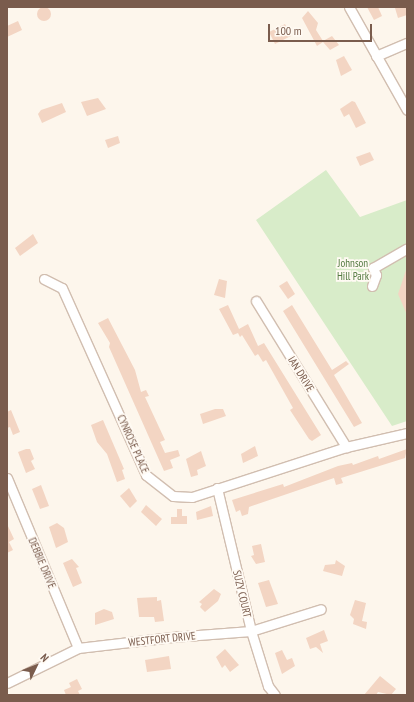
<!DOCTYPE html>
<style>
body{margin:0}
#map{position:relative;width:414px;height:702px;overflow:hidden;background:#fdf6ec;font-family:"PT Sans Narrow",sans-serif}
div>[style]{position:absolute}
.green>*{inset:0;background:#d8ecc9}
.building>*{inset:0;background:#f3d5c3}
.round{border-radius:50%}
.roads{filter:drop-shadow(1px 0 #d1beb0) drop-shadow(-1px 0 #d1beb0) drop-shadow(0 1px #d1beb0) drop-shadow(0 -1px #d1beb0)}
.minor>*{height:9px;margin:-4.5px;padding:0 4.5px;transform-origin:4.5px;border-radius:4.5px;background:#fff}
span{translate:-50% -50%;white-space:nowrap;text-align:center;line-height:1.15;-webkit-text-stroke:3.5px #fffaf3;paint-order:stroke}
.park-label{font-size:11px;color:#537a41}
.street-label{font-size:11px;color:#7a5c4d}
.frame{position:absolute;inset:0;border:8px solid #7a5c4d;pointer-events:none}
.north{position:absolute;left:16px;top:646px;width:40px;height:40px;-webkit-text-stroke:3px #fffaf3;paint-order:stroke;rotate:47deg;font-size:11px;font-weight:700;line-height:16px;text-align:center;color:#7a5c4d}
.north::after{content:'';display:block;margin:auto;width:14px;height:18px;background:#7a5c4d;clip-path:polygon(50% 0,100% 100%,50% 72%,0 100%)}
.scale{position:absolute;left:268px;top:24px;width:104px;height:18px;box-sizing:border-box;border:2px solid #7a5c4d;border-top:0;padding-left:5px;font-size:12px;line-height:14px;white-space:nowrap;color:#7a5c4d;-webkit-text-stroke:3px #fffaf3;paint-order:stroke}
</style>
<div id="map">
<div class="green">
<i style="clip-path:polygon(326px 170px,360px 217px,407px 200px,407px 421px,392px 426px,256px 220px)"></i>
</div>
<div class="building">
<i style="clip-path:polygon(367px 7px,378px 7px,382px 16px,374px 20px)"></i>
<i style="clip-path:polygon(407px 7px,407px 15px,398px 18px,395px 8px)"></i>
<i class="round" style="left:37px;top:7px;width:14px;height:14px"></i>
<i style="clip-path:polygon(308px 11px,318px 23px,316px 30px,323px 41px,332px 36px,339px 45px,330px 50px,323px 42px,317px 46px,302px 18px)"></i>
<i style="clip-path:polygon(18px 21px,22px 30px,7px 37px,7px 26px)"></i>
<i style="clip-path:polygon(285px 24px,291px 36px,275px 44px,269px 32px)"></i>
<i style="clip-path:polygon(344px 56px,352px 70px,341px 76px,336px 60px)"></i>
<i style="clip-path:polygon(98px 98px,106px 109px,87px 116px,81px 102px)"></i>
<i style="clip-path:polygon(352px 101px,355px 102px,366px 123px,356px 128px,349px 114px,344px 117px,340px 109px)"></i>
<i style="clip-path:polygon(62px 103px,66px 112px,42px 123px,38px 114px,41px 110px)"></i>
<i style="clip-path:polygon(118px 136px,120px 143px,108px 148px,105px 140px)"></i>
<i style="clip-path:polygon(370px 152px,374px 160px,360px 166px,356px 157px)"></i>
<i style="clip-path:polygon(33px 234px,38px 243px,20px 256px,15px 248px)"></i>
<i style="clip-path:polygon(407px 267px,407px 315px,398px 294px)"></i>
<i style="clip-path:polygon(219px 279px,227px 281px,225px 298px,214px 295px)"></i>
<i style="clip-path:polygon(287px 281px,295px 294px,288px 299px,279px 286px)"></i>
<i style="clip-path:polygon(228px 305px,239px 329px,248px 324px,258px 346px,264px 343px,321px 435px,312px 441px,309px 439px,290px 410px,293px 408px,266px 360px,263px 362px,258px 354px,255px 356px,242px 335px,240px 337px,238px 333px,233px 335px,219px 309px)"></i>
<i style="clip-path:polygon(292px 305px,332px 370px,346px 361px,349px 364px,334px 375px,362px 423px,354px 427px,283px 311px)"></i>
<i style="clip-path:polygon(108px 318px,135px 370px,141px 392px,146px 390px,149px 396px,145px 397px,165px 440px,160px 442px,165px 453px,178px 450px,180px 456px,170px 460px,173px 468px,164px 471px,109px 347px,110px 343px,98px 323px)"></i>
<i style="clip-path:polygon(215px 409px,223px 409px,226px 416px,203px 424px,200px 414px)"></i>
<i style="clip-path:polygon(11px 410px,20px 432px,13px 435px,10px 427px,7px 428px,7px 412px)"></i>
<i style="clip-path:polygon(103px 420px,124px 469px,122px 470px,125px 479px,117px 482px,107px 454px,97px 442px,91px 425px)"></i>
<i style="clip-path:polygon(255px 446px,258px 456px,243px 463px,241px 454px)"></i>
<i style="clip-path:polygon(26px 449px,30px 449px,34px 459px,31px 461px,35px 469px,26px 473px,18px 452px)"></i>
<i style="clip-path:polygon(407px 449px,405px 458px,341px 478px,343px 483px,336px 485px,334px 478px,249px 507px,248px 514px,242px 516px,240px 510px,236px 512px,232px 500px,283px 484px,284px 487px,338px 466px,352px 463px,353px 465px,378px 456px,379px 459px)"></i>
<i style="clip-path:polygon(201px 451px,206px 466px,197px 470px,198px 475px,191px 477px,186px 459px)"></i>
<i style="clip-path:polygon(41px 485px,49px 506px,40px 509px,32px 489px)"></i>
<i style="clip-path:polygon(129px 488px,137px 501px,130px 508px,120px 496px)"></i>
<i style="clip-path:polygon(146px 505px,162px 519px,156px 526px,141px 512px)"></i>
<i style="clip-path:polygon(211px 506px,213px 516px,197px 520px,196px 512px)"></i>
<i style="clip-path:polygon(177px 509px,182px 509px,182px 516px,187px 516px,187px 524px,171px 524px,171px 517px,177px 517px)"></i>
<i style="clip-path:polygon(57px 523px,64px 528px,68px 542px,56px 548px,49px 527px)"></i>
<i style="clip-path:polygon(7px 524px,14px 539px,9px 542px,13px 550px,7px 553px)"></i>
<i style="clip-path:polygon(261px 544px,265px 562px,256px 564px,251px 556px,254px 555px,252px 546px)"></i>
<i style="clip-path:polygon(72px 559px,79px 567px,76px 568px,82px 583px,73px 587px,63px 563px)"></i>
<i style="clip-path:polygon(336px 560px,345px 566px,342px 576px,323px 571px,325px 565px,335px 564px)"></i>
<i style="clip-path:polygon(269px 580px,278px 604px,266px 607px,258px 583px)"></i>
<i style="clip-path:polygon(214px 589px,221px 594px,218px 601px,205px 612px,200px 607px,202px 604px,199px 602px)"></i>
<i style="clip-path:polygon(157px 597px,157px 601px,161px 600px,164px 621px,155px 622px,154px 617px,139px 617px,137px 598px)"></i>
<i style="clip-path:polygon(355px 600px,366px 603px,362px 621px,367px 622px,366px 629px,353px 624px,354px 619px,350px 615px)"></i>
<i style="clip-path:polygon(104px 609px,112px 612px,114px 619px,95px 625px,95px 613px)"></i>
<i style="clip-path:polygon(324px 630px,328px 641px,320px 644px,323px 653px,316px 647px,310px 649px,306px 638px)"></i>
<i style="clip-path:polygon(225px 649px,239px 665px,230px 672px,225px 665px,222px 668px,216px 657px)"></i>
<i style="clip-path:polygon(282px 650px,287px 660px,292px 658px,295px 666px,282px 674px,275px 653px)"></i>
<i style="clip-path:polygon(169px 656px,171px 669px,147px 672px,145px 660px)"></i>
<i style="clip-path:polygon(380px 676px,396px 689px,391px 695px,378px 692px,376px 695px,364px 695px)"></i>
<i style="clip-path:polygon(77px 679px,82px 689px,78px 691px,80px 695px,66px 695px,64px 690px,71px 687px,69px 683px)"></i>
</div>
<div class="roads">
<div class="minor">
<i style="left:349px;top:7px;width:118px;rotate:60.6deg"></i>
<i style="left:376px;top:56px;width:34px;rotate:-23deg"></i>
<i style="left:44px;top:279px;width:20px;rotate:27deg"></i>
<i style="left:62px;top:288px;width:205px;rotate:65.8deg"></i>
<i style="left:146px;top:475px;width:34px;rotate:38deg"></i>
<i style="left:173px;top:496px;width:19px;rotate:3deg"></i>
<i style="left:192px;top:497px;width:162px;rotate:-18deg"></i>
<i style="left:346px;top:447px;width:63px;rotate:-12.9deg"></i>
<i style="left:372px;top:286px;width:12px;rotate:-70deg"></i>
<i style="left:376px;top:275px;width:8px;rotate:-113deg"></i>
<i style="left:373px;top:268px;width:39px;rotate:-30deg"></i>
<i style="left:256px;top:301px;width:172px;rotate:58.3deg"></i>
<i style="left:7px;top:478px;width:184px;rotate:67.3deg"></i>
<i style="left:217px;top:488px;width:147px;rotate:76.6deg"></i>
<i style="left:251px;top:631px;width:58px;rotate:72.8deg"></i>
<i style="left:268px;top:686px;width:11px;rotate:52deg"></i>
<i style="left:7px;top:683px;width:79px;rotate:-26.2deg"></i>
<i style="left:78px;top:648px;width:95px;rotate:-6.7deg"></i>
<i style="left:172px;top:637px;width:79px;rotate:-4.3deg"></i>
<i style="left:251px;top:631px;width:73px;rotate:-17.4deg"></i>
</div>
</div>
<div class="park-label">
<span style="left:353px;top:270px">Johnson<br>Hill Park</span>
</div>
<div class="street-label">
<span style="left:301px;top:374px;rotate:58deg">IAN DRIVE</span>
<span style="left:133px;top:444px;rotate:66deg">CYNROSE PLACE</span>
<span style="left:42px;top:563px;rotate:67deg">DEBBIE DRIVE</span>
<span style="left:242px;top:594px;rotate:77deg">SUZY COURT</span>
<span style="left:162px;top:639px;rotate:-6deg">WESTFORT DRIVE</span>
</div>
<div class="frame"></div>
<div class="north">N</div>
<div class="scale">100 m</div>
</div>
